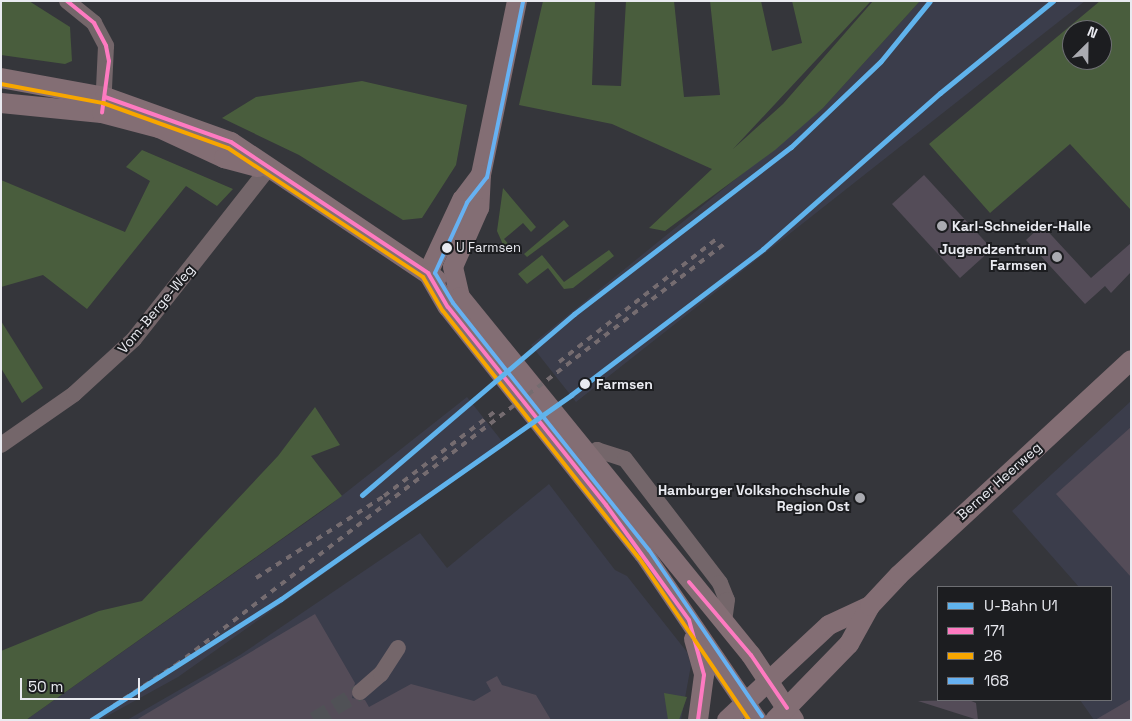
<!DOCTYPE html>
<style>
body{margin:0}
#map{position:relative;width:1132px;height:721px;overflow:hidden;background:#35363b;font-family:"Space Grotesk",sans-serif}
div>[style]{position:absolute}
.built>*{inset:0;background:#3b3d4b}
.green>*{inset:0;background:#495d3d}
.building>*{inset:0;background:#544c58}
.minor-tunnel>*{height:16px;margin-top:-8px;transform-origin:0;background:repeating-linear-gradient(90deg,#505156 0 16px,transparent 0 24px)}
.minor>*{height:16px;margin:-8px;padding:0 8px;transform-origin:8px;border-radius:8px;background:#74666a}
.major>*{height:20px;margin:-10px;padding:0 10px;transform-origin:10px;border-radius:10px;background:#836e74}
.rail>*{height:4px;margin-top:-2px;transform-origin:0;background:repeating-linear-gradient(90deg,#756c70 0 6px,transparent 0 12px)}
.bus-1>*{height:4px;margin:-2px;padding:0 2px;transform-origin:2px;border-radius:2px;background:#fe7ac1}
.bus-2>*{height:4px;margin:-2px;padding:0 2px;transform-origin:2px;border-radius:2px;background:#f7a600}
.bus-3>*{height:4px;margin:-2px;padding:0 2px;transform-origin:2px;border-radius:2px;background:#66b1f2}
.metro-1>*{height:5px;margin:-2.5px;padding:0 2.5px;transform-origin:2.5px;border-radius:2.5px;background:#60b3ec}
.dots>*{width:14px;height:14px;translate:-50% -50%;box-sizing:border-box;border:2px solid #1c1d20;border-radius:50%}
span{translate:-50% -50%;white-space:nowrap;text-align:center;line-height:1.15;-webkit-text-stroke:4px #1c1d20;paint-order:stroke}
.bus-label{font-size:13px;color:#e9eaf0}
.left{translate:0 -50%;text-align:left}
.poi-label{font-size:14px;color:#e9eaf0;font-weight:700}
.right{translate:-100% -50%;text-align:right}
.street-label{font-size:14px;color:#e9eaf0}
.stop-label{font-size:14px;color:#e9eaf0;font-weight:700}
.frame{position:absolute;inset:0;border:2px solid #e9eaf0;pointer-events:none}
.legend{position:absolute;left:937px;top:586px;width:175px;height:115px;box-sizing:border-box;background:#1c1d20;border:1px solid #6e6f73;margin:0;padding:6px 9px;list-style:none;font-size:15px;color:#e9eaf0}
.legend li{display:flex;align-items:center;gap:10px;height:25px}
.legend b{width:25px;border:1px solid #6e6f73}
.north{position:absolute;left:1062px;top:20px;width:50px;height:50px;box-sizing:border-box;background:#1c1d20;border:1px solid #6e6f73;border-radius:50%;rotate:23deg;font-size:14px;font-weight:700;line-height:20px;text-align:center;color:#e9eaf0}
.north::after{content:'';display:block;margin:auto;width:18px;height:22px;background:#aaabb1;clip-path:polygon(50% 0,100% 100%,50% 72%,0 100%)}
.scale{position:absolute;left:20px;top:678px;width:120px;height:22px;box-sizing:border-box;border:2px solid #e9eaf0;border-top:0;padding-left:6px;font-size:15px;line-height:18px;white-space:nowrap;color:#e9eaf0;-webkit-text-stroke:4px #1c1d20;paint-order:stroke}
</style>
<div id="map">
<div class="built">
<i style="clip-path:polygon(920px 1px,1085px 1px,576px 402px,531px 345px,823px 108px)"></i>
<i style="clip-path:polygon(467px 397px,505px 445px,178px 677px,100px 720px,26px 720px,325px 509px)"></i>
<i style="clip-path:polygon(1131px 401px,1131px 720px,1094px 720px,1080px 700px,1111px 700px,1111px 587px,1079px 587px,1012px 511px)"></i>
<i style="clip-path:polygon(549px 484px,615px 570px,627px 576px,687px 652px,691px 665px,681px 720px,127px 720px,240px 655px,420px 533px,447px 568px)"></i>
</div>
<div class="green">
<i style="clip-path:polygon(1px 1px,29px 1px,70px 27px,72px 61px,65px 64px,1px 55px)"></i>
<i style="clip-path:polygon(543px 1px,595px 1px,592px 85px,621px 86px,626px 1px,674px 1px,684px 97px,720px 95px,710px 1px,761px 1px,772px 51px,802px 43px,792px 1px,871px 1px,733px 149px,783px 104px,873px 1px,920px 1px,823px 108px,775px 150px,665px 231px,649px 228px,712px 169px,612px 124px,519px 105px)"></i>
<i style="clip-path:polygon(evenodd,1100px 1px,1131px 1px,1131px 210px,1070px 144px,990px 213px,929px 144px,1100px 1px,1072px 30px,1102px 30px,1102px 60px,1072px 60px,1072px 30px)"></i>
<i style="clip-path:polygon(362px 81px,467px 105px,456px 165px,422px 218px,403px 220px,299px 155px,222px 118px,256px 97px)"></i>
<i style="clip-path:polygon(142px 150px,233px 189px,217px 206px,186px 186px,87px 309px,43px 275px,1px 287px,1px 180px,125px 232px,150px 181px,126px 167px)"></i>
<i style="clip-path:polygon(503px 188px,536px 227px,531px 232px,523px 223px,504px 239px,511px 247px,505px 249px,497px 231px)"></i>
<i style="clip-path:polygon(564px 220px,569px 226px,527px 257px,524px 254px)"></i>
<i style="clip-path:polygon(609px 250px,614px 256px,573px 288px,564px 289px,548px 268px,527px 284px,518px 274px,542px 255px,564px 282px)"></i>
<i style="clip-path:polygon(1px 321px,43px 388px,22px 403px,1px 368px)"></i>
<i style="clip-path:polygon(315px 407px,340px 445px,311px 456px,342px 496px,26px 720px,1px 720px,1px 651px,99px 611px,142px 601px,278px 456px)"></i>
<i style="clip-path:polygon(664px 693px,687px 697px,679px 720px,668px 720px)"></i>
</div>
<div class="building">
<i style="clip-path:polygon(924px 175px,992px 249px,960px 278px,892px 204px)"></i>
<i style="clip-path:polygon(1042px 225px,1091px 278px,1131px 243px,1131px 272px,1111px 293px,1105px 286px,1085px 304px,1026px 240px)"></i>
<i style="clip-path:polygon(1131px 427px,1131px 577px,1056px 494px)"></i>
<i style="clip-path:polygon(315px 614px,355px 683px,352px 698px,365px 700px,369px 707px,411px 684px,474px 701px,491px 691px,486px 682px,497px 676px,502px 685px,536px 695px,551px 720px,136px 720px)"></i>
<i style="clip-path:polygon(1131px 699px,1131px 720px,1095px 720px)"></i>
<i style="clip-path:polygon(969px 700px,976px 703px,978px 720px,918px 701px)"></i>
</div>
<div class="minor-tunnel">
<i style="left:314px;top:720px;width:54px;rotate:-31.3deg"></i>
</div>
<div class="minor">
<i style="left:67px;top:1px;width:35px;rotate:39deg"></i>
<i style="left:94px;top:23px;width:26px;rotate:62deg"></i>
<i style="left:106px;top:46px;width:63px;rotate:92.7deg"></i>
<i style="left:1px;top:445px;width:89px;rotate:-34.9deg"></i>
<i style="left:74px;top:394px;width:81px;rotate:-42.5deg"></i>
<i style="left:134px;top:339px;width:215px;rotate:-51.8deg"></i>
<i style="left:580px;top:462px;width:21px;rotate:-35deg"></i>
<i style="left:597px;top:450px;width:29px;rotate:18deg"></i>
<i style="left:625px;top:459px;width:156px;rotate:52.5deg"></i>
<i style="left:720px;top:583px;width:18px;rotate:68deg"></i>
<i style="left:727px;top:600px;width:22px;rotate:98deg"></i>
<i style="left:360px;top:692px;width:28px;rotate:-41deg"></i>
<i style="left:381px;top:674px;width:31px;rotate:-57deg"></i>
</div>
<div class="major">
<i style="left:517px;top:1px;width:178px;rotate:101.7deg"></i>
<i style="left:481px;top:175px;width:33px;rotate:93deg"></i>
<i style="left:479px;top:208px;width:64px;rotate:113.8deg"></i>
<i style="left:453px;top:267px;width:31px;rotate:77deg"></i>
<i style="left:460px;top:297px;width:461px;rotate:50.9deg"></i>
<i style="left:751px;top:655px;width:78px;rotate:56.5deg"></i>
<i style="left:1px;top:78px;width:106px;rotate:10.4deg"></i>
<i style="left:105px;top:97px;width:134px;rotate:19.7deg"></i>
<i style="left:231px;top:142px;width:247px;rotate:33.8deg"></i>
<i style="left:1px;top:103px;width:101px;rotate:5.7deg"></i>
<i style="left:102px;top:113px;width:59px;rotate:14.7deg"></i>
<i style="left:159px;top:128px;width:72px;rotate:24.8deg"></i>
<i style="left:224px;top:158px;width:35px;rotate:15deg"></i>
<i style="left:481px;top:175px;width:31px;rotate:127deg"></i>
<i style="left:462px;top:200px;width:81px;rotate:115deg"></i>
<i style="left:428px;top:273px;width:39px;rotate:60deg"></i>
<i style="left:448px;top:307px;width:315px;rotate:51.6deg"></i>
<i style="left:644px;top:554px;width:201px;rotate:55.8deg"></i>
<i style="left:694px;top:639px;width:37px;rotate:74deg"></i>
<i style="left:704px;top:675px;width:45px;rotate:97.6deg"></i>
<i style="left:727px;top:720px;width:139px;rotate:-43deg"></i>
<i style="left:829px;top:625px;width:45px;rotate:-24.9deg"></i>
<i style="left:775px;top:720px;width:106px;rotate:-45.8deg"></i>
<i style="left:849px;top:644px;width:43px;rotate:-61.1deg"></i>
<i style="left:870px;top:606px;width:42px;rotate:-46.9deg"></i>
<i style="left:899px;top:575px;width:316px;rotate:-42.8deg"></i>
</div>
<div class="rail">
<i style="left:559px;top:362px;width:203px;rotate:-38deg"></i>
<i style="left:256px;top:578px;width:152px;rotate:-32.6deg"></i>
<i style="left:384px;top:496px;width:143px;rotate:-37.3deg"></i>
<i style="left:104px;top:712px;width:86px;rotate:-33.1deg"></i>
<i style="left:176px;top:665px;width:691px;rotate:-37.53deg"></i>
</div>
<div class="bus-1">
<i style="left:67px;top:1px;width:35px;rotate:39deg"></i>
<i style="left:94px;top:23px;width:26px;rotate:62deg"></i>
<i style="left:106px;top:46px;width:15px;rotate:79deg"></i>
<i style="left:109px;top:61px;width:52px;rotate:97.7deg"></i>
<i style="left:105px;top:97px;width:134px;rotate:19.7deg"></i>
<i style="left:231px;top:142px;width:237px;rotate:33.6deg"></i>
<i style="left:428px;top:273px;width:39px;rotate:60deg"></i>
<i style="left:448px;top:307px;width:253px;rotate:51.4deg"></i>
<i style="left:606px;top:505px;width:142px;rotate:54.2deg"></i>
<i style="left:689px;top:620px;width:57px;rotate:74.7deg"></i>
<i style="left:704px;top:675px;width:45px;rotate:97.6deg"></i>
<i style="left:689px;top:582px;width:96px;rotate:49.7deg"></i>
<i style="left:751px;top:655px;width:64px;rotate:55.8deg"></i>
</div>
<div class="bus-2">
<i style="left:1px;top:84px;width:104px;rotate:10.6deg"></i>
<i style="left:103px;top:103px;width:133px;rotate:19.8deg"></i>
<i style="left:228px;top:148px;width:234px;rotate:33.5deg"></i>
<i style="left:423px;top:277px;width:39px;rotate:60deg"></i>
<i style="left:443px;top:311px;width:315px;rotate:51.6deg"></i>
<i style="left:639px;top:558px;width:196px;rotate:55.8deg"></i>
</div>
<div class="bus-3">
<i style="left:523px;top:2px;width:179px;rotate:101.6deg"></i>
<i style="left:487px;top:177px;width:33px;rotate:128deg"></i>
<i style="left:467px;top:203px;width:77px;rotate:114.6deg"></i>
<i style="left:435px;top:273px;width:35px;rotate:59deg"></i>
<i style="left:453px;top:303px;width:315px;rotate:51.6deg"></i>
<i style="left:649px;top:550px;width:201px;rotate:55.8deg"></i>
</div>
<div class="metro-1">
<i style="left:362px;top:495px;width:279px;rotate:-40.5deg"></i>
<i style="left:574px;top:314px;width:274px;rotate:-37.6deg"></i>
<i style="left:791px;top:147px;width:124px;rotate:-43.7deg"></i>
<i style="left:881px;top:61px;width:77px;rotate:-50.8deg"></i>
<i style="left:91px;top:720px;width:225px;rotate:-32.5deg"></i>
<i style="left:281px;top:599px;width:355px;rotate:-35.1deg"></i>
<i style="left:571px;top:395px;width:241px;rotate:-37.2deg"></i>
<i style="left:763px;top:249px;width:236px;rotate:-41.4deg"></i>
<i style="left:940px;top:93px;width:146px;rotate:-39.2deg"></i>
</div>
<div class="dots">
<i style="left:942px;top:226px;background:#aaabb1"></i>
<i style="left:447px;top:248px;background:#e9eaf0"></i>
<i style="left:1057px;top:257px;background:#aaabb1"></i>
<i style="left:585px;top:384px;background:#e9eaf0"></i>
<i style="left:860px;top:498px;background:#aaabb1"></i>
</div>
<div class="bus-label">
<span class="left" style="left:456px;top:248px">U Farmsen</span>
</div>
<div class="poi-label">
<span class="left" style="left:952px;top:226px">Karl-Schneider-Halle</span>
<span class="right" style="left:1047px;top:257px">Jugendzentrum<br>Farmsen</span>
<span class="right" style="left:850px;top:498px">Hamburger Volkshochschule<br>Region Ost</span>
</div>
<div class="street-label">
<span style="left:156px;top:309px;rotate:-50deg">Vom-Berge-Weg</span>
<span style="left:999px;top:481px;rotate:-42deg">Berner Heerweg</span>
</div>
<div class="stop-label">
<span class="left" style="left:596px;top:384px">Farmsen</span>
</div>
<div class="frame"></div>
<ul class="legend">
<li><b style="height:6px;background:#60b3ec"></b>U-Bahn U1</li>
<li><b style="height:6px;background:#fe7ac1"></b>171</li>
<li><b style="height:6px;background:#f7a600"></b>26</li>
<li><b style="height:6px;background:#66b1f2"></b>168</li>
</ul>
<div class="north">N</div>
<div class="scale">50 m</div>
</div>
